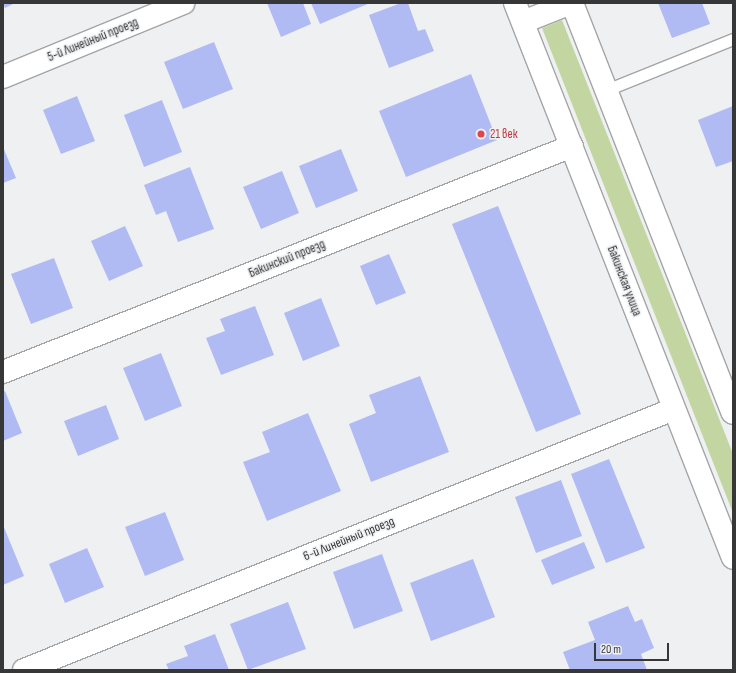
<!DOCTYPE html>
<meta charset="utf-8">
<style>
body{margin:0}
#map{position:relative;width:736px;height:673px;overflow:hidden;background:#eff0f2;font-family:"Sofia Sans Condensed",sans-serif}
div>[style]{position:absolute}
.green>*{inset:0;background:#c3d6a2}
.building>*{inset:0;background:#b0bbf4}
.roads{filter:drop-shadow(1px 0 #a4a5a7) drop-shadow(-1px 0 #a4a5a7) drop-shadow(0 1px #a4a5a7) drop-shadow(0 -1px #a4a5a7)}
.service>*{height:11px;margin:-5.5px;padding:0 5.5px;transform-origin:5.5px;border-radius:5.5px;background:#fff}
.minor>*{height:22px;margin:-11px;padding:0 11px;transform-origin:11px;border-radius:11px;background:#fff}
.tertiary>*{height:22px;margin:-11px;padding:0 11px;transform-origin:11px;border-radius:11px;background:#fff}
.dots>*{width:11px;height:11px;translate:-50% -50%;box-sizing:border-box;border:2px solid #eff0f2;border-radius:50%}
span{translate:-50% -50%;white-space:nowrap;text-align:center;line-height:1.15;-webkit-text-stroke:3px #eff0f2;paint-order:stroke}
.street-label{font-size:13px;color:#373738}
.health-label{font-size:13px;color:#be3a42}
.left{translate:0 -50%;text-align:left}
.frame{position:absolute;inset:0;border:4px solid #373738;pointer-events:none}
.scale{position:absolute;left:594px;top:643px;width:75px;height:18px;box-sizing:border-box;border:2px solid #373738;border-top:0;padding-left:5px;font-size:12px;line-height:14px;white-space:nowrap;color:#373738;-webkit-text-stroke:3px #eff0f2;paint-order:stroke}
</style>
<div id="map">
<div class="green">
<i style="clip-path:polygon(562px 20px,733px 454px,733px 513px,542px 28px)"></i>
</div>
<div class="building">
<i style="clip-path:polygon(3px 3px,15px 3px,5px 8px)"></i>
<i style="clip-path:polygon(267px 3px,303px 3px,311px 24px,281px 37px)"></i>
<i style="clip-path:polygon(311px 3px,370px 3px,320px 24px)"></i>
<i style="clip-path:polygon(401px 3px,408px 3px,418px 31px,425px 29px,434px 51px,389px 68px,369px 15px)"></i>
<i style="clip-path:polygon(658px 3px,702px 3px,710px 24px,672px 38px)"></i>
<i style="clip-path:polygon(214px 42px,233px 89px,183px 109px,164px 62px)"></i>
<i style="clip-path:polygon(471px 74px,497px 140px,406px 177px,379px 111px)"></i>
<i style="clip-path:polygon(77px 96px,95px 141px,61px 154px,43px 110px)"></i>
<i style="clip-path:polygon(162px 100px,182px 152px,144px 167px,124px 115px)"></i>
<i style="clip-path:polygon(733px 106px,733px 161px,716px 167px,698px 120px)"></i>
<i style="clip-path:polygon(3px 147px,16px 178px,3px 183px)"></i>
<i style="clip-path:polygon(341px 149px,358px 191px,316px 208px,299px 166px)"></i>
<i style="clip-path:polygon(190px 167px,214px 229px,178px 242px,166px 211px,156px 215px,144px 185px)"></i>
<i style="clip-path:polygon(282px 171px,299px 213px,261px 229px,243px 187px)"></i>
<i style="clip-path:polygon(498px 206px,581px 414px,536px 432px,452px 224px)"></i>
<i style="clip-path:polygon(125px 226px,143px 266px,109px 281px,91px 241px)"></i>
<i style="clip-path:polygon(389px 254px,406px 293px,376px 305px,360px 266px)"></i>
<i style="clip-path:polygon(54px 258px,73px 308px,31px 324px,11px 274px)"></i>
<i style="clip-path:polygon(321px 298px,340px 346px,303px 361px,284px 313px)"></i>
<i style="clip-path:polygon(255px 306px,274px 355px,221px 375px,206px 338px,225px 331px,220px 319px)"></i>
<i style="clip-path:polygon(161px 353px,182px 406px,145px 421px,123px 368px)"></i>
<i style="clip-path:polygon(420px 376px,449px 452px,371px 482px,349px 424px,376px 413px,369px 395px)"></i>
<i style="clip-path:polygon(5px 391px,22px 433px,3px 441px,3px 392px)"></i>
<i style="clip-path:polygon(106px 405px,119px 439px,78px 456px,64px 421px)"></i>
<i style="clip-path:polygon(308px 413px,341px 491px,267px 521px,243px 462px,270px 452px,262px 432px)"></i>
<i style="clip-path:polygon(609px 459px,645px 548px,606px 563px,571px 474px)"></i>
<i style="clip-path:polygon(561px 480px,582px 536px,536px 553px,515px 497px)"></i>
<i style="clip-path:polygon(165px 512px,184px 560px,145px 576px,125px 527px)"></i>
<i style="clip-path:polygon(3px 525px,24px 576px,3px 585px)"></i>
<i style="clip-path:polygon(584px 542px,595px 568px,552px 585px,541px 560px)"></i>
<i style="clip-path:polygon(87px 548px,104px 587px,65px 603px,49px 564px)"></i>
<i style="clip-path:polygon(382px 554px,403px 611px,354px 629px,333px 572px)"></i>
<i style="clip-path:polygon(473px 559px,495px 617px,431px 641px,410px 583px)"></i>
<i style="clip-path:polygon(288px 602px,306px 649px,248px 670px,230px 624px)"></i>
<i style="clip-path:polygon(628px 606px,635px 622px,642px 619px,654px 648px,641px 654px,647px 670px,570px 670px,563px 652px,595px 640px,588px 622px)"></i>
<i style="clip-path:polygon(215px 634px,229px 670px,169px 670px,166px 664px,188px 656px,184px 646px)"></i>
</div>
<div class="roads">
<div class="service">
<i style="left:606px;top:90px;width:137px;rotate:-21.9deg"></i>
</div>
<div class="minor">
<i style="left:3px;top:77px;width:195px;rotate:-22.3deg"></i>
<i style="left:3px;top:372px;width:612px;rotate:-21.66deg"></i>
<i style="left:24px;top:670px;width:700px;rotate:-21.88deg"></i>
</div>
<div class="tertiary">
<i style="left:515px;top:3px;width:596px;rotate:68.56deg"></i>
<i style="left:572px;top:3px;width:440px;rotate:68.6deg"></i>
<i style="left:523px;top:22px;width:52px;rotate:-21.6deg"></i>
</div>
</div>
<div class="dots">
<i style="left:481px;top:134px;background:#e0444e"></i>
</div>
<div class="street-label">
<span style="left:93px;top:40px;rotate:-22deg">5-й Линейный проезд</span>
<span style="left:287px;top:259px;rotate:-22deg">Бакинский проезд</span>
<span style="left:624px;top:281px;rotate:69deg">Бакинская улица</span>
<span style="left:349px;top:539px;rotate:-22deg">6-й Линейный проезд</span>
</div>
<div class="health-label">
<span class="left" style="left:490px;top:134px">21 век</span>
</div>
<div class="frame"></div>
<div class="scale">20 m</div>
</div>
